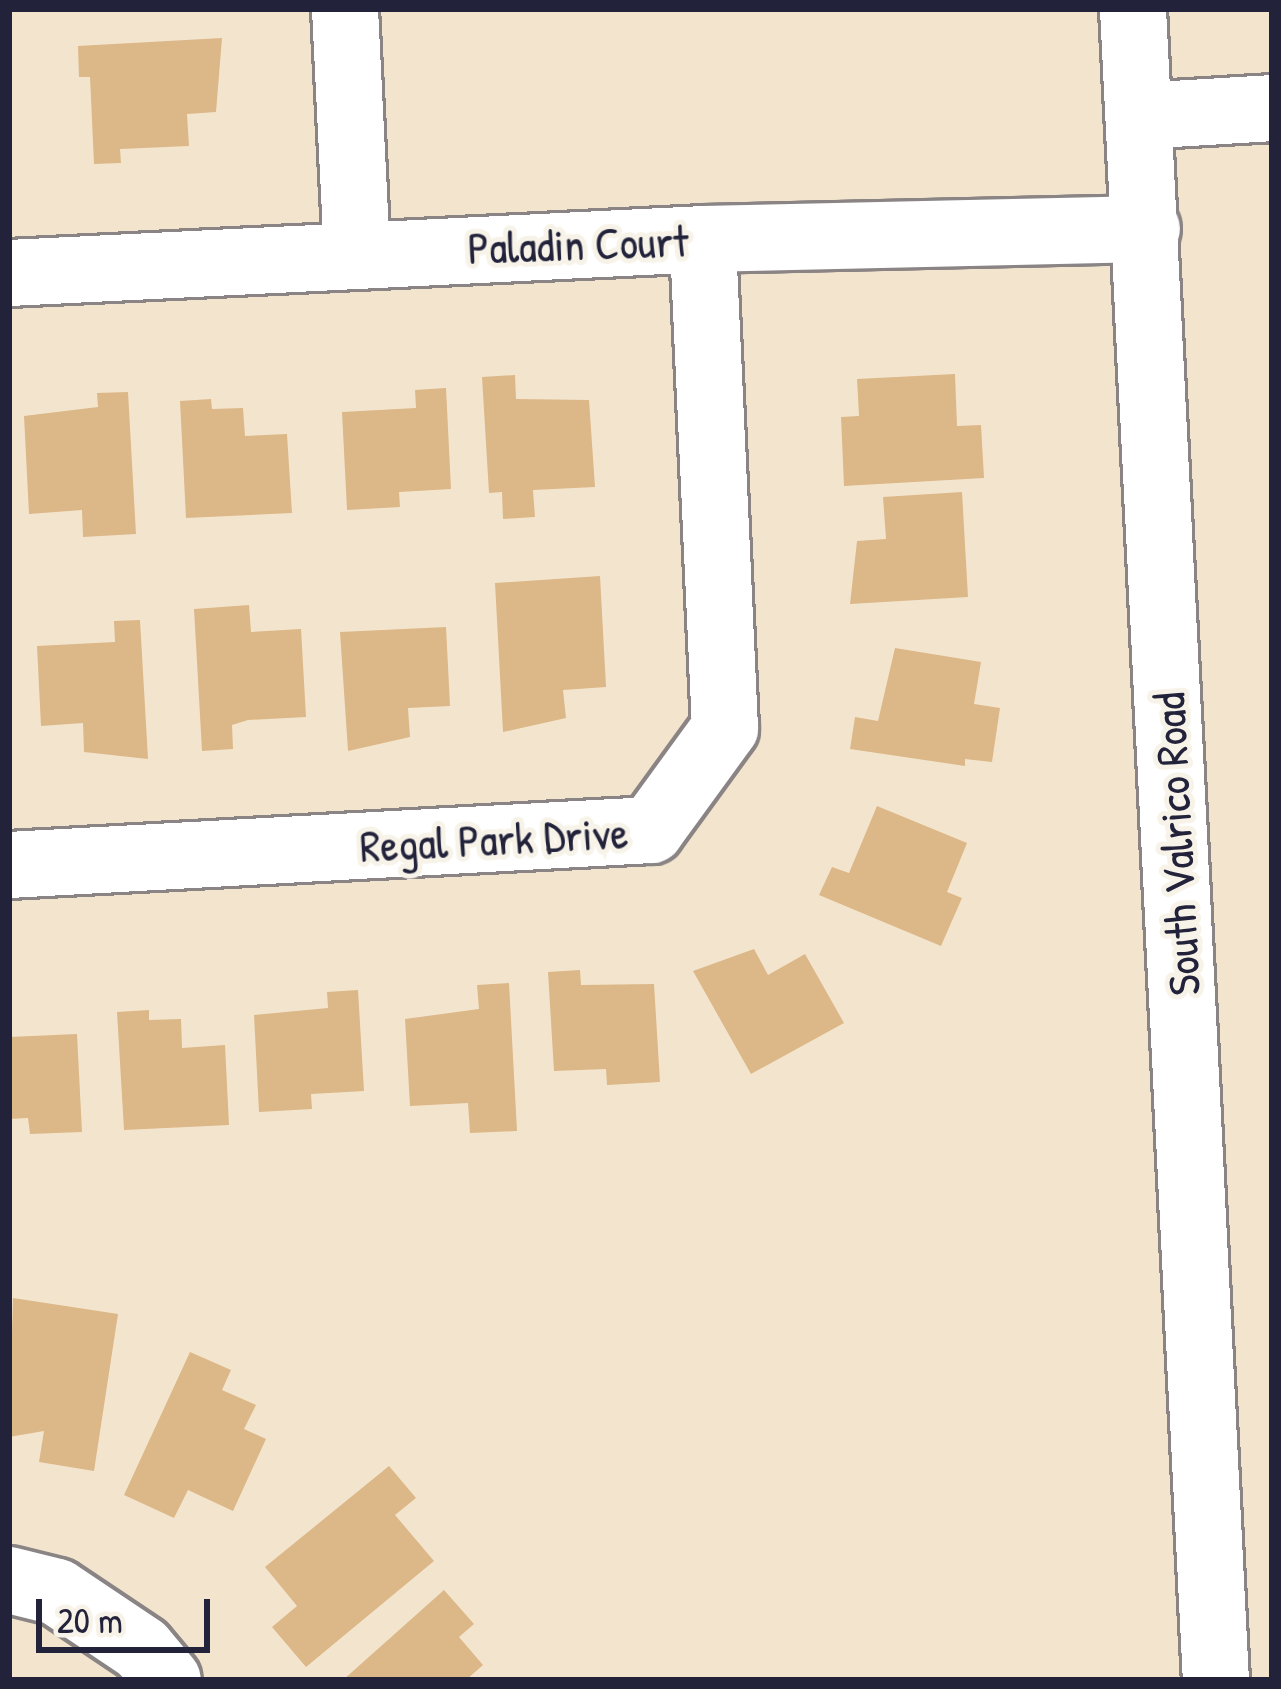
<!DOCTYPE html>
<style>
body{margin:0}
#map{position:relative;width:1281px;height:1689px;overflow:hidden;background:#f3e5cd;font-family:"Patrick Hand",sans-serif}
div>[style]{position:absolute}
.building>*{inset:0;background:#dcb788}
.roads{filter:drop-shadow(3px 0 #8a8484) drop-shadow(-3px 0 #8a8484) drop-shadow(0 3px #8a8484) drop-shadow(0 -3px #8a8484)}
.minor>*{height:66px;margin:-33px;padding:0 33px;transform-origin:33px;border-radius:33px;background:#fff}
span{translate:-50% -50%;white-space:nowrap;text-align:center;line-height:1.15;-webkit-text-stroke:10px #f7f3e8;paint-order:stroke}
.street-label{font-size:45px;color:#22223b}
.frame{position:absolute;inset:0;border:12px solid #22223b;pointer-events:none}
.scale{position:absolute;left:36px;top:1599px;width:174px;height:54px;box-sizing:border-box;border:6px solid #22223b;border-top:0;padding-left:15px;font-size:36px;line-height:42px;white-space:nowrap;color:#22223b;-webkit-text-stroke:9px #f7f3e8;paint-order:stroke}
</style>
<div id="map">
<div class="building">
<i style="clip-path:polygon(222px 38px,216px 112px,187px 114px,189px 146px,120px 149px,121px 163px,94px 164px,90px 77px,79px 77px,78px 46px)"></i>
<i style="clip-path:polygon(955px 374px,957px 426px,981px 425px,984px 478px,844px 486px,841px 417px,859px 416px,857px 379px)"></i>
<i style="clip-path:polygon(515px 375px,516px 399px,589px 400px,595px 487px,533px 490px,535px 517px,503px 519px,502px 492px,489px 493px,482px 377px)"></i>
<i style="clip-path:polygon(446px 388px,451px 489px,399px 492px,400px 507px,347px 510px,342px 412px,416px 408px,415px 390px)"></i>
<i style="clip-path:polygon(128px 392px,136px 534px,83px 537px,82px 510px,29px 514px,24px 416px,98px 407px,97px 393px)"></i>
<i style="clip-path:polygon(211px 399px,212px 409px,243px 408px,245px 436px,287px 434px,292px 513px,186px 518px,180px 401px)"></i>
<i style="clip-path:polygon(962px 492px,968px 597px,850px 604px,857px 541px,886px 539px,883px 497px)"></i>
<i style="clip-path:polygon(600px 576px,606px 687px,563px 690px,566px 718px,503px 732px,495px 583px)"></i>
<i style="clip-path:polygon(249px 605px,251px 632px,301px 629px,306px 717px,248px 720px,232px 725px,233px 749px,202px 751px,194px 609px)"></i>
<i style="clip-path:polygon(140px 620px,148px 759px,84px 752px,83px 723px,41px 726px,37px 646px,115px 642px,114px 621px)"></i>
<i style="clip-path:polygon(446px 627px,450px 706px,408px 708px,410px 737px,348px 751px,340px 632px)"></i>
<i style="clip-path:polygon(895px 648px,981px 662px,974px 704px,1000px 708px,992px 762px,965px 759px,965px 766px,850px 749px,855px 717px,878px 721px)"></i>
<i style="clip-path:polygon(877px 806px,967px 843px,947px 892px,962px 898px,941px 946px,819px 895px,832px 867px,849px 873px)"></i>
<i style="clip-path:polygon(754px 949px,768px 975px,805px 954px,844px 1023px,751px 1074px,693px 971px)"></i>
<i style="clip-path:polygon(580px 970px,581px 985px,654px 984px,660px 1082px,607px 1085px,606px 1069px,554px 1071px,548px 972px)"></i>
<i style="clip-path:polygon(509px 983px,517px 1131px,470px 1133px,468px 1103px,410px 1106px,405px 1019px,479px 1009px,477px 985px)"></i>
<i style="clip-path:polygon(358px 990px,364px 1091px,311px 1094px,312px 1109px,259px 1112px,254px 1015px,328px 1008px,327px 992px)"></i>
<i style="clip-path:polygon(149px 1010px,149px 1020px,181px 1019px,182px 1048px,225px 1045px,229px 1125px,124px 1130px,117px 1012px)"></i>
<i style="clip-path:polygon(77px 1034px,82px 1132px,30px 1134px,28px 1118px,9px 1119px,9px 1037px)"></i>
<i style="clip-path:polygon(13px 1298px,118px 1314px,94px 1471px,39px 1462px,44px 1431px,9px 1437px)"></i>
<i style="clip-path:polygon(190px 1352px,231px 1370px,222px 1390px,256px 1405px,244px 1429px,266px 1439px,233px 1511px,188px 1490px,174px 1518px,124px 1495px)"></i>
<i style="clip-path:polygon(389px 1466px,416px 1498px,395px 1515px,434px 1561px,306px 1667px,272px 1627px,297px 1606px,265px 1567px)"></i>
<i style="clip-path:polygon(444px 1590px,474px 1624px,459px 1637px,483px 1665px,466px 1680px,343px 1680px)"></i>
</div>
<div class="roads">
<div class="minor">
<i style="left:345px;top:9px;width:244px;rotate:87.2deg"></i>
<i style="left:1133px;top:9px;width:1673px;rotate:87.16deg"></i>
<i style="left:1139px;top:116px;width:133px;rotate:-3.4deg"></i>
<i style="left:9px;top:273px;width:695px;rotate:-2.8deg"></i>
<i style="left:703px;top:239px;width:444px;rotate:-1.3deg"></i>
<i style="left:9px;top:865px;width:643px;rotate:-3.12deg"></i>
<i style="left:651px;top:830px;width:126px;rotate:-54deg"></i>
<i style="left:725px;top:728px;width:489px;rotate:-92.6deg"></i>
<i style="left:9px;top:1580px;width:49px;rotate:14deg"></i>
<i style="left:57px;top:1592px;width:102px;rotate:33.8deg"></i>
<i style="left:142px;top:1649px;width:40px;rotate:50deg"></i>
</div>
</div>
<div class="street-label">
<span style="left:578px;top:244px;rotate:-2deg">Paladin Court</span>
<span style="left:494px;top:839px;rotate:-3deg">Regal Park Drive</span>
<span style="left:1176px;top:844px;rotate:-93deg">South Valrico Road</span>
</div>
<div class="frame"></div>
<div class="scale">20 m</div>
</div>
